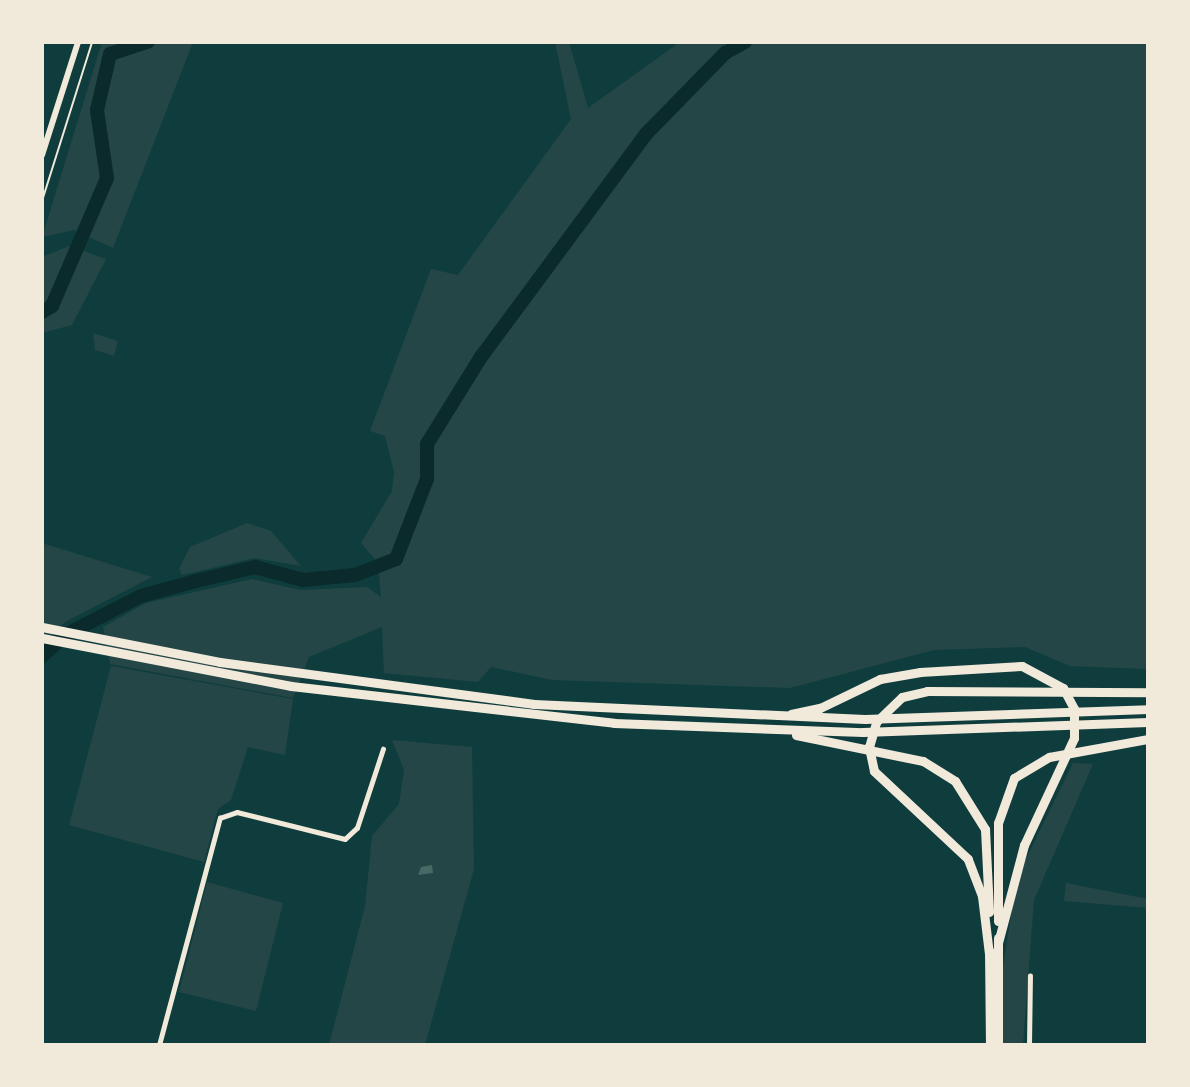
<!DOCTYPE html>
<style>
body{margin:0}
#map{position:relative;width:1190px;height:1087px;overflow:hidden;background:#0f3d3e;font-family:"Times New Roman",serif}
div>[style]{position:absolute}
.green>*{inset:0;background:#244646}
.river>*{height:14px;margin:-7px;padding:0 7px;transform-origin:7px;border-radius:7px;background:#0a2a2b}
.building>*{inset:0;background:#486865}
.path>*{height:2px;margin:-1px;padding:0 1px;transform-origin:1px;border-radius:1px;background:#f1e9da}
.minor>*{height:4.5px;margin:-2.25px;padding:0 2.25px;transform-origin:2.25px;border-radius:2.25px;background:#f1e9da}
.tertiary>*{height:6px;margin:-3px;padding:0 3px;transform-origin:3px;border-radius:3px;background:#f1e9da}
.motorway>*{height:9px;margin:-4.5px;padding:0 4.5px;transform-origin:4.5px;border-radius:4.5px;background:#f1e9da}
span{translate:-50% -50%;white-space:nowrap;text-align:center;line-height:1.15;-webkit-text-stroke:7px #f1e9da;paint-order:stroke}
.frame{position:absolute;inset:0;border:44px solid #f1e9da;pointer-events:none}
</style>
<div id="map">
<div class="green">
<i style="clip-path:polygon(102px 42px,193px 42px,113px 248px,74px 230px,42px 237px)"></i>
<i style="clip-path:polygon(555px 42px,569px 42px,588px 108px,680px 42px,1148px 42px,1148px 669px,1070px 666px,1025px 647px,934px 650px,790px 688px,552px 680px,491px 667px,478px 682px,384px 673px,382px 627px,309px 657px,293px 698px,110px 664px,103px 627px,146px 603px,252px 579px,300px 590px,367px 587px,381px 597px,378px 563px,361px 543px,392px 491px,394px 472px,385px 436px,370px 431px,431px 269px,458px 275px,571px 119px)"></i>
<i style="clip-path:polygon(69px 246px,106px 259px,72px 325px,42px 333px,42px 257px)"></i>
<i style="clip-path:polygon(93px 333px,118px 341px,114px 356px,95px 350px)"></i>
<i style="clip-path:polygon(247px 523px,271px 531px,301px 566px,255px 558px,182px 575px,179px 569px,190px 547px)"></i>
<i style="clip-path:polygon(42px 543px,152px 577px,65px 622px,42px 642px)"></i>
<i style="clip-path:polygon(111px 666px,293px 699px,285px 755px,248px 747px,231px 800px,218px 809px,204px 862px,69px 825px)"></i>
<i style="clip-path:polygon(392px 740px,472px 747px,474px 869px,425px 1045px,329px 1045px,365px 906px,372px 836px,399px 804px,404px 770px)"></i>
<i style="clip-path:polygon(1073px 763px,1093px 764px,1034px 900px,1023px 1045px,1001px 1045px,1002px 973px,1017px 877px)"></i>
<i style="clip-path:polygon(207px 882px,283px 903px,256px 1011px,179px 992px)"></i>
<i style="clip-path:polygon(1066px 883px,1148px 899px,1148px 908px,1064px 901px)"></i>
</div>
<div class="river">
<i style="left:42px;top:312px;width:12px;rotate:-31deg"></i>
<i style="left:52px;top:306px;width:139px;rotate:-66.7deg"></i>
<i style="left:107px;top:178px;width:69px;rotate:-98.4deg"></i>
<i style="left:97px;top:110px;width:57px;rotate:-76.9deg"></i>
<i style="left:110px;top:54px;width:40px;rotate:-18deg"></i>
<i style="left:42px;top:656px;width:31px;rotate:-42deg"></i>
<i style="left:65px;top:635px;width:85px;rotate:-27.2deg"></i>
<i style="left:141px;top:596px;width:57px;rotate:-15.3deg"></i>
<i style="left:196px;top:581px;width:61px;rotate:-13.3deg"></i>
<i style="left:255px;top:567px;width:50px;rotate:15.2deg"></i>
<i style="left:303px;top:580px;width:52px;rotate:-5.5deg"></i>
<i style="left:355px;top:575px;width:44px;rotate:-21.3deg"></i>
<i style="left:396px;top:559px;width:86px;rotate:-68.8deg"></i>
<i style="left:427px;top:479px;width:35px;rotate:-90deg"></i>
<i style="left:427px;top:444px;width:102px;rotate:-58.2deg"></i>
<i style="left:481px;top:357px;width:279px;rotate:-53.5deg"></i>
<i style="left:647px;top:133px;width:112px;rotate:-45.7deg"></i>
<i style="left:725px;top:53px;width:23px;rotate:-29deg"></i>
</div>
<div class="building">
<i style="clip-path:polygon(432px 865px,433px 873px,418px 875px,421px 867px)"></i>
</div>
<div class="path">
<i style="left:42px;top:201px;width:167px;rotate:-72.5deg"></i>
</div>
<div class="minor">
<i style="left:159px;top:1045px;width:235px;rotate:-75deg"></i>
<i style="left:220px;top:818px;width:18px;rotate:-19deg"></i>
<i style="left:237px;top:812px;width:111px;rotate:14deg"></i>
<i style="left:345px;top:839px;width:16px;rotate:-43deg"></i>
<i style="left:357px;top:828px;width:83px;rotate:-71.8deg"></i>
<i style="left:1029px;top:1045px;width:69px;rotate:-89.2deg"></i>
</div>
<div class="tertiary">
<i style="left:42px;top:155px;width:119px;rotate:-72.3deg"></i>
</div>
<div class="motorway">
<i style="left:42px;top:627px;width:181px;rotate:11.1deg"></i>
<i style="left:220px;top:662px;width:317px;rotate:7.6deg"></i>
<i style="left:534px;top:704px;width:331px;rotate:2.6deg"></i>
<i style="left:865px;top:719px;width:283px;rotate:-2deg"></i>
<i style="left:42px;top:638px;width:254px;rotate:10.9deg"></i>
<i style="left:291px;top:686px;width:325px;rotate:6.5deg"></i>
<i style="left:614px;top:723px;width:249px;rotate:2.1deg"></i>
<i style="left:863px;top:732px;width:285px;rotate:-2deg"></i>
<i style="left:791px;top:714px;width:30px;rotate:-12deg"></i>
<i style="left:820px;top:708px;width:67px;rotate:-25.8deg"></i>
<i style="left:880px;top:679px;width:41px;rotate:-9.9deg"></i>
<i style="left:920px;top:672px;width:102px;rotate:-3.4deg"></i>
<i style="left:1022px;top:666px;width:47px;rotate:28.2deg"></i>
<i style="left:1063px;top:688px;width:24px;rotate:62deg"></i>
<i style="left:1074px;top:709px;width:29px;rotate:90deg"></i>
<i style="left:1074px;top:738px;width:118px;rotate:115deg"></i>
<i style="left:1024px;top:845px;width:101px;rotate:104.9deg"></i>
<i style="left:796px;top:735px;width:130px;rotate:11.6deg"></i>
<i style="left:923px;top:761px;width:38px;rotate:32deg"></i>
<i style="left:955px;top:781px;width:57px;rotate:58deg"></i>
<i style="left:985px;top:829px;width:83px;rotate:87.2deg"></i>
<i style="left:998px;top:921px;width:98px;rotate:-90deg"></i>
<i style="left:998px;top:823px;width:48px;rotate:-70.4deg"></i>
<i style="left:1014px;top:778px;width:41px;rotate:-31deg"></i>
<i style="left:1049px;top:757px;width:101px;rotate:-10.3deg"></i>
<i style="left:989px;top:950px;width:95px;rotate:89.4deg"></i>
<i style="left:989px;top:954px;width:58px;rotate:-96.9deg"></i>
<i style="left:982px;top:896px;width:40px;rotate:-111deg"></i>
<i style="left:968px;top:859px;width:129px;rotate:-136.9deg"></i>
<i style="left:874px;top:771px;width:25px;rotate:-102deg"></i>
<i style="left:869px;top:747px;width:26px;rotate:-74deg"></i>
<i style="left:876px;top:722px;width:36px;rotate:-44deg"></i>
<i style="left:902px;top:697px;width:26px;rotate:-13deg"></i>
<i style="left:927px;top:691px;width:221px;rotate:0.3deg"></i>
<i style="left:998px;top:1045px;width:107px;rotate:-90deg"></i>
</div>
<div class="frame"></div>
</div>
